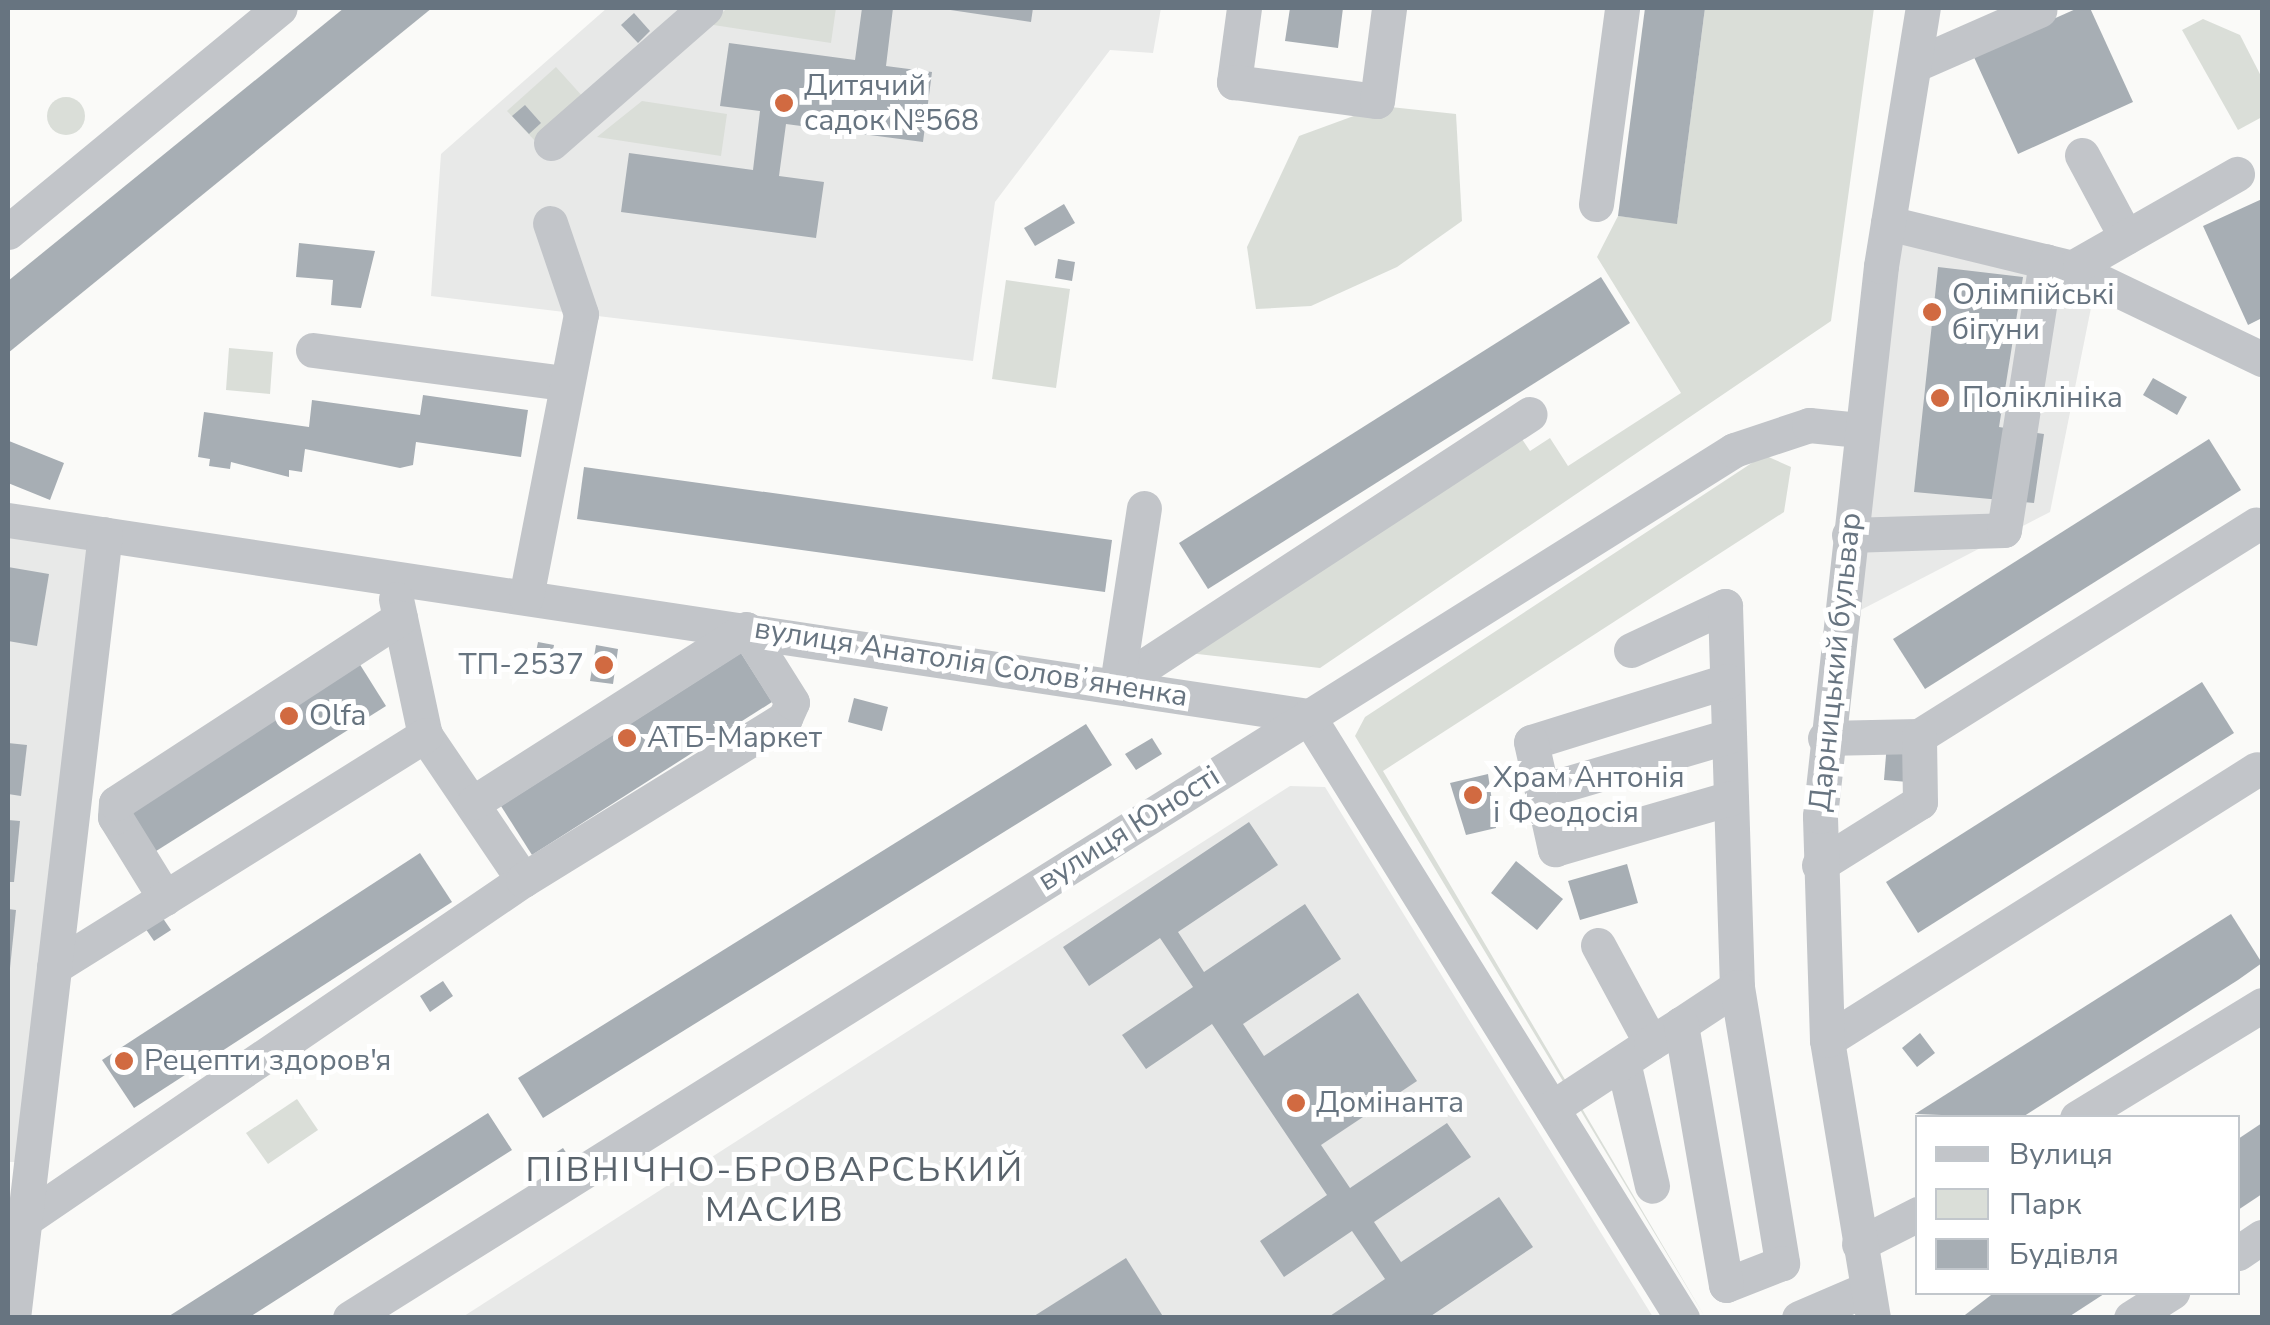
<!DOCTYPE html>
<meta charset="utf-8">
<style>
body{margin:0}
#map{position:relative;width:2270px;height:1325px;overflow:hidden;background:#fafaf8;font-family:"Nunito Sans",sans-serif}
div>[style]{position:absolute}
.built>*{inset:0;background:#e8e9e8}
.green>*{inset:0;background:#daded8}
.round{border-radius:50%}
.building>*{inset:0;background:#a7aeb4}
.minor>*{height:35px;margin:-17.5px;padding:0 17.5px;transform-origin:17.5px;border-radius:17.5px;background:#c2c5c9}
.dots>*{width:28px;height:28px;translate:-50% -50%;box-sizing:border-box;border:5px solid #fff;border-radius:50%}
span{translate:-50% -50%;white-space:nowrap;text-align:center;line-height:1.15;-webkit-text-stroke:10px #fff;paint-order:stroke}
.poi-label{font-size:30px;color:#677480}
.left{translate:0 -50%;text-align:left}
.right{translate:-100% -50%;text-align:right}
.street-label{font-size:30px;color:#677480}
.quarter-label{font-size:35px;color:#59636c;letter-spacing:2.5px}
.frame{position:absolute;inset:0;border:10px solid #677480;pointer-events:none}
.legend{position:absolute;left:1915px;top:1115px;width:325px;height:180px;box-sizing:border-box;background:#fff;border:2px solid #c2c7cc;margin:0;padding:12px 18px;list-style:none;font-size:30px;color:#677480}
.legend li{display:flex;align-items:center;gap:20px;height:50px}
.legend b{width:50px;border:2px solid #c2c7cc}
</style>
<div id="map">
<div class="built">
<i style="clip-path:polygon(607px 8px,1161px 8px,1153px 53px,1110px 50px,995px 202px,973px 361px,431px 296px,441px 154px)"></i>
<i style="clip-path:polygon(1901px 216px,2100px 263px,2050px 512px,1853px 614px)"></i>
<i style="clip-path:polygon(8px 527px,91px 540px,15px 1162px,8px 1162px)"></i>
<i style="clip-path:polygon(1290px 786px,1325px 787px,1653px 1317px,461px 1318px)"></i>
</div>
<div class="green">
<i style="clip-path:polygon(728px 8px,836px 8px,831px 43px,707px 24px)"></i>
<i style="clip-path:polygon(1705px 8px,1874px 8px,1831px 321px,1320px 668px,1180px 652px,1518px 433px,1530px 451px,1550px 438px,1568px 466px,1681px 393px,1597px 257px,1618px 216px,1677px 223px)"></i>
<i style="clip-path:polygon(2203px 19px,2240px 35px,2262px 78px,2262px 117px,2238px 130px,2182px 30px)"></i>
<i style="clip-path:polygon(556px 67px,584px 98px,536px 142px,507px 111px)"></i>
<i class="round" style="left:47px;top:97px;width:38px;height:38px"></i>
<i style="clip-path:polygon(642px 101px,727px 114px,721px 156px,597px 137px)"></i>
<i style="clip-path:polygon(1381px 106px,1456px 114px,1462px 221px,1397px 267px,1311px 306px,1256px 309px,1247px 247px,1299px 136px)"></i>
<i style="clip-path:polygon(1006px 280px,1070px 289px,1056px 388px,992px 379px)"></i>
<i style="clip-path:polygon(229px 348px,273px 352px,270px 394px,226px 390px)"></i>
<i style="clip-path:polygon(1764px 455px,1791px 467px,1784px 512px,1383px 771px,1705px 1317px,1355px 736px,1365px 717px)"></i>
<i style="clip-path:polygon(297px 1099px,318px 1130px,268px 1164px,246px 1133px)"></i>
</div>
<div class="building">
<i style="clip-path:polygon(344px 8px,432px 8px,8px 353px,8px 281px)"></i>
<i style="clip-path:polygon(862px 8px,893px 8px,886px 66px,932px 72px,923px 142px,786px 124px,779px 176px,824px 182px,816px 238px,621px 212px,629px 153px,753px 170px,760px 111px,720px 106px,729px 43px,855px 60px)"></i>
<i style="clip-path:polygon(937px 8px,1033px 8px,1031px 22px)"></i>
<i style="clip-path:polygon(1290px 8px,1343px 8px,1338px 48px,1285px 41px)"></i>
<i style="clip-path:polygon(1645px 8px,1705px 8px,1677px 224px,1618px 216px)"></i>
<i style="clip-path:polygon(2078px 8px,2090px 8px,2133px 102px,2018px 154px,1973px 55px)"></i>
<i style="clip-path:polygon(634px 13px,650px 31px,638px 43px,621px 25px)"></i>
<i style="clip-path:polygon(525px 105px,541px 123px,529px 134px,512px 116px)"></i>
<i style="clip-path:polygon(2262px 199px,2262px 318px,2248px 325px,2203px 226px)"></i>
<i style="clip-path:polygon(1064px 204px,1075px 223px,1035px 246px,1024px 228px)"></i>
<i style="clip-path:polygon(299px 243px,375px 251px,361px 308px,331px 305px,333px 280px,296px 277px)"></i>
<i style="clip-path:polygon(1058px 259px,1075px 262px,1072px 281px,1055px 278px)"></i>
<i style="clip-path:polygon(1938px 267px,2023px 277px,1999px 427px,2044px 434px,2034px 503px,1914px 492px)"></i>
<i style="clip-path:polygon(1601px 277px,1630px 323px,1208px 589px,1179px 543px)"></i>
<i style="clip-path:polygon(2153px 378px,2187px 397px,2177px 415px,2143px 395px)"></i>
<i style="clip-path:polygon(423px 395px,528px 410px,521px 457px,416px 442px,413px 465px,400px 468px,305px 449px,302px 472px,289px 470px,289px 477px,231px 462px,230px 469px,209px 466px,210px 459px,198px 457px,204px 412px,309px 427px,312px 400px,420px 415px)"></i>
<i style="clip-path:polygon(2209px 439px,2241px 490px,1925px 689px,1893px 639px)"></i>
<i style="clip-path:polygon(9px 441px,64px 463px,50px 500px,8px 483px)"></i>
<i style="clip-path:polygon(584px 467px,1112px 540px,1105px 592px,577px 519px)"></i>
<i style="clip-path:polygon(8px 567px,49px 574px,37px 646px,8px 641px)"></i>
<i style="clip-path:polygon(538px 642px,554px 645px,551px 660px,535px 657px)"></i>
<i style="clip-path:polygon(596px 645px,618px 649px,613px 684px,590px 681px)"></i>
<i style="clip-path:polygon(741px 653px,772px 702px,532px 855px,501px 806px)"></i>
<i style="clip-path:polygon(359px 663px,386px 706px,153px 853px,126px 811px)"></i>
<i style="clip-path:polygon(2202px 682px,2234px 733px,1918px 933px,1886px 882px)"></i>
<i style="clip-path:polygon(854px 698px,888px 707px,882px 731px,848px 722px)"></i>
<i style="clip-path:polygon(1086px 724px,1112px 765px,543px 1118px,518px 1078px)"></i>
<i style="clip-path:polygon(1152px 738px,1162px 754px,1136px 770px,1125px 754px)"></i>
<i style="clip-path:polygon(8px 743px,27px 745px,21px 796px,8px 794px)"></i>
<i style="clip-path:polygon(1887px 743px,1910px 745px,1908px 782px,1884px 780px)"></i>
<i style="clip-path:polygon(1488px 774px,1496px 828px,1466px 835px,1450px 783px)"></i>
<i style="clip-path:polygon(8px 820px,20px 821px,14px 882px,8px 882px)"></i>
<i style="clip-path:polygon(1249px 822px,1278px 865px,1178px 932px,1204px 972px,1305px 904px,1341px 959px,1243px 1024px,1264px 1056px,1358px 993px,1417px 1081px,1321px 1145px,1350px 1188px,1447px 1123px,1471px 1157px,1374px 1222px,1401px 1262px,1499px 1197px,1533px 1247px,1428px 1318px,1327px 1318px,1385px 1279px,1352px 1231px,1284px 1277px,1260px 1241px,1327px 1195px,1212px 1024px,1146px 1069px,1122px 1035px,1193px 987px,1160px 938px,1089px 986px,1063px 947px)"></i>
<i style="clip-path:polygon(420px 853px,452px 902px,134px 1108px,102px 1060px)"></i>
<i style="clip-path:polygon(1516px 861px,1563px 899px,1537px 930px,1491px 893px)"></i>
<i style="clip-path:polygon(1627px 864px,1638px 903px,1580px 920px,1568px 881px)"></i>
<i style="clip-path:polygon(8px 909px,16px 910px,10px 968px,8px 968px)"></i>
<i style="clip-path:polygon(160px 914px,171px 930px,154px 941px,143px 925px)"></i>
<i style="clip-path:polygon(2231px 914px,2262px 963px,2238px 980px,2021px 1118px,1915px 1114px)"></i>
<i style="clip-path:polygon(443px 981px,453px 996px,430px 1012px,420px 996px)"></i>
<i style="clip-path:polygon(1920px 1033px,1935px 1053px,1917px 1067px,1902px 1048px)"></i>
<i style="clip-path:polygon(488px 1113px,512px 1150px,389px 1228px,248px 1318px,166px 1318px)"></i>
<i style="clip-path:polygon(2262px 1123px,2262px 1194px,2238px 1210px,2238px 1139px)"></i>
<i style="clip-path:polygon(563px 1148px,569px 1157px,549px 1169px,544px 1160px)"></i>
<i style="clip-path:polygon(1126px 1258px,1164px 1318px,1031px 1318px)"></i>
<i style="clip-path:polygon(1995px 1292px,2107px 1292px,2067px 1318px,1961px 1318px)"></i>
</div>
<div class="minor">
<i style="left:1244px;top:8px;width:75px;rotate:97.7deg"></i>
<i style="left:1234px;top:82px;width:144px;rotate:7.6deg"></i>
<i style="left:1377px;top:101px;width:94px;rotate:-82.6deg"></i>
<i style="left:1914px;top:65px;width:137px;rotate:-23.7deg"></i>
<i style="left:551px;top:143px;width:205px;rotate:-41.2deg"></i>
<i style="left:2082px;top:155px;width:93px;rotate:61.8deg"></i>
<i style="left:1596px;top:204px;width:198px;rotate:-82.4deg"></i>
<i style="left:1888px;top:223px;width:189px;rotate:13.7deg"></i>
<i style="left:2072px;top:268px;width:211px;rotate:25.6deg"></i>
<i style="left:8px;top:232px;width:352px;rotate:-39.5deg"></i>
<i style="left:2072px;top:268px;width:190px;rotate:-29.7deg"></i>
<i style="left:313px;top:350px;width:252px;rotate:7.5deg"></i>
<i style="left:8px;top:520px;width:1315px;rotate:8.57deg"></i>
<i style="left:1849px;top:535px;width:155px;rotate:-1.8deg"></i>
<i style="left:2004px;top:530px;width:272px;rotate:-81.1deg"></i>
<i style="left:526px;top:597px;width:288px;rotate:-79deg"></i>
<i style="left:581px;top:314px;width:96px;rotate:-108.8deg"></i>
<i style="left:396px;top:599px;width:139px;rotate:78deg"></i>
<i style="left:425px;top:735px;width:175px;rotate:55.9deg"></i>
<i style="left:1631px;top:650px;width:104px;rotate:-25.1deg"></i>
<i style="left:1725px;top:606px;width:381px;rotate:88.2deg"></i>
<i style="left:1727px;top:681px;width:205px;rotate:162.7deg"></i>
<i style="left:1531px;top:742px;width:110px;rotate:77.4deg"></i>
<i style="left:1555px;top:849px;width:183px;rotate:-16.2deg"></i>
<i style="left:1117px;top:684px;width:493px;rotate:-33.2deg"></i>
<i style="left:1117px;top:684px;width:178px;rotate:-81.3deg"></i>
<i style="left:1308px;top:716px;width:709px;rotate:58.15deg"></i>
<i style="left:1825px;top:738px;width:94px;rotate:-1.2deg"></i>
<i style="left:1919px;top:736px;width:398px;rotate:-32.1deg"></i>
<i style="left:1542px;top:791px;width:195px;rotate:-16.4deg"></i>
<i style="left:1819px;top:865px;width:119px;rotate:-32deg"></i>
<i style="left:1920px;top:802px;width:66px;rotate:-90.9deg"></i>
<i style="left:165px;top:898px;width:95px;rotate:-121.7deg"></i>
<i style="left:115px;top:817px;width:14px;rotate:-86deg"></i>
<i style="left:116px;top:803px;width:339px;rotate:-33.1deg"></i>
<i style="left:1598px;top:945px;width:111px;rotate:61.6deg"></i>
<i style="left:54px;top:967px;width:438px;rotate:-32deg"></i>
<i style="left:1827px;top:1040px;width:508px;rotate:-32.22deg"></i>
<i style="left:1623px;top:1062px;width:127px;rotate:76.8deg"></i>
<i style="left:1552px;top:1108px;width:118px;rotate:-33.3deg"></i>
<i style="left:1651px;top:1043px;width:36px;rotate:-32deg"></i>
<i style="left:1681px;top:1024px;width:67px;rotate:-33.5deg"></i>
<i style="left:1737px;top:987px;width:280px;rotate:80.7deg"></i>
<i style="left:1782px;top:1263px;width:60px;rotate:158.6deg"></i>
<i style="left:1726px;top:1285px;width:265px;rotate:-99.8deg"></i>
<i style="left:2077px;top:1118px;width:217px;rotate:-31.4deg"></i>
<i style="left:24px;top:1220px;width:604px;rotate:-34.27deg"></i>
<i style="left:523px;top:880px;width:308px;rotate:-31.7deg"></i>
<i style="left:785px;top:718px;width:17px;rotate:-66deg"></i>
<i style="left:792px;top:702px;width:86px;rotate:-122.2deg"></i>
<i style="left:746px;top:629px;width:322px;rotate:147.5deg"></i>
<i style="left:1859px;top:1244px;width:66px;rotate:-27deg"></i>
<i style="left:2238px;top:1253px;width:29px;rotate:-34deg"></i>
<i style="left:13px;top:1318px;width:789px;rotate:-83.31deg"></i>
<i style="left:350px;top:1318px;width:1634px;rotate:-32.09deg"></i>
<i style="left:1734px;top:450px;width:79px;rotate:-18.4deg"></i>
<i style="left:1809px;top:425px;width:51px;rotate:5.6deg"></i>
<i style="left:1799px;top:1318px;width:74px;rotate:-23.1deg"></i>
<i style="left:1873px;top:1318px;width:282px;rotate:-99.4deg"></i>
<i style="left:1827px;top:1040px;width:224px;rotate:-91.8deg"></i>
<i style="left:1820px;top:816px;width:553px;rotate:-83.67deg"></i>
<i style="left:1881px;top:266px;width:261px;rotate:-80.8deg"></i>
<i style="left:2131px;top:1318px;width:49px;rotate:-32.4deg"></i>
</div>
<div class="dots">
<i style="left:784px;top:103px;background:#d16a41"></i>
<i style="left:1932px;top:312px;background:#d16a41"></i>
<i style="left:1940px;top:398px;background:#d16a41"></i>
<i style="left:604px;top:665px;background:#d16a41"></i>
<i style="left:289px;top:716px;background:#d16a41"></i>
<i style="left:627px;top:738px;background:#d16a41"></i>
<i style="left:1473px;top:795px;background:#d16a41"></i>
<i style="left:124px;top:1061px;background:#d16a41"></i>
<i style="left:1296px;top:1103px;background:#d16a41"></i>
</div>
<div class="poi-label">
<span class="left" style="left:804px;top:103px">Дитячий<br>садок №568</span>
<span class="left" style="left:1952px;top:312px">Олімпійські<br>бігуни</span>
<span class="left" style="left:1962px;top:398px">Поліклініка</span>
<span class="right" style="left:584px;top:665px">ТП-2537</span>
<span class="left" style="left:309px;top:716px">Olfa</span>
<span class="left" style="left:647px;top:738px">АТБ-Маркет</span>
<span class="left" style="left:1493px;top:795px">Храм Антонія<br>і Феодосія</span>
<span class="left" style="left:144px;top:1061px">Рецепти здоров'я</span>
<span class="left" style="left:1316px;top:1103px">Домінанта</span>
</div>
<div class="street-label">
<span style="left:1836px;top:662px;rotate:-84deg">Дарницький бульвар</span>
<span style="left:971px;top:663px;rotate:9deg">вулиця Анатолія Соловʼяненка</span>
<span style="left:1129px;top:829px;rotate:-32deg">вулиця Юності</span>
</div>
<div class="quarter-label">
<span style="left:775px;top:1190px">ПІВНІЧНО-БРОВАРСЬКИЙ<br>МАСИВ</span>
</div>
<div class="frame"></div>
<ul class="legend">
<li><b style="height:12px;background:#c2c5c9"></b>Вулиця</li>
<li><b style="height:28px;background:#daded8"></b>Парк</li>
<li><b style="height:28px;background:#a7aeb4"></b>Будівля</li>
</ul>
</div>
